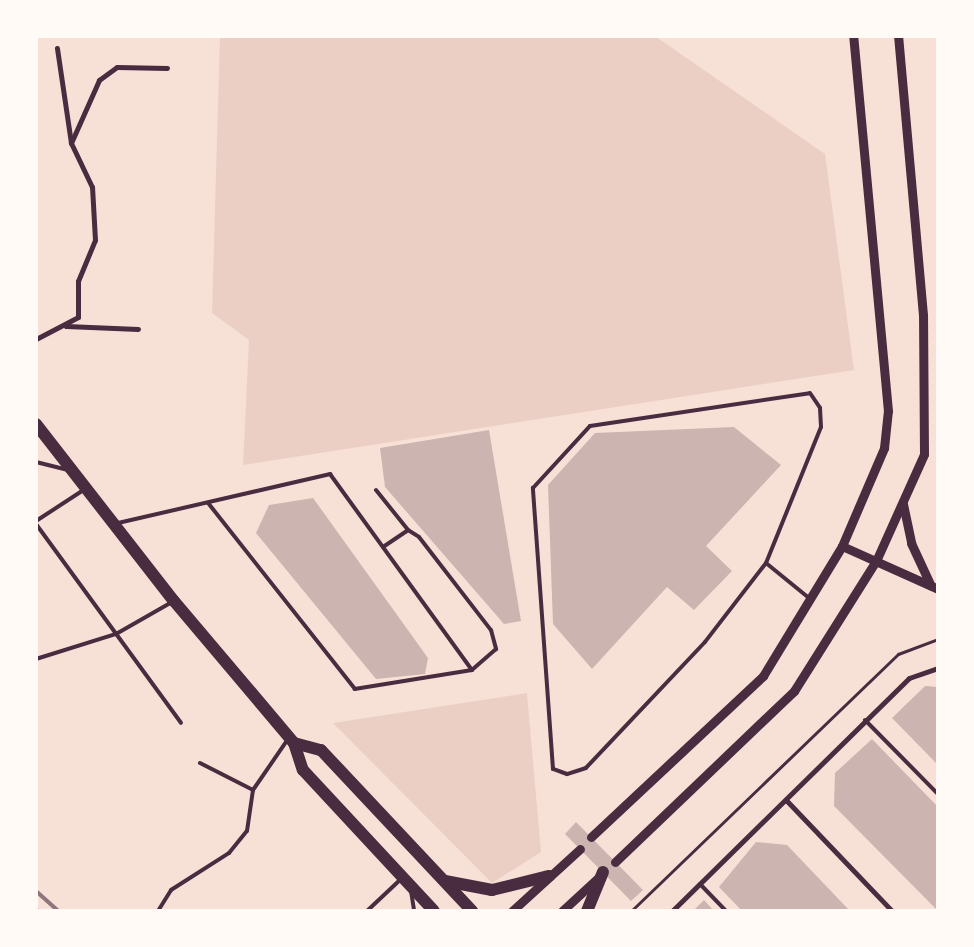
<!DOCTYPE html>
<style>
body{margin:0}
#map{position:relative;width:974px;height:947px;overflow:hidden;background:#f7e1d7;font-family:"Exo 2",sans-serif}
div>[style]{position:absolute}
.green>*{inset:0;background:#ebcfc5}
.building>*{inset:0;background:#ccb4b1}
.path>*{height:3px;margin:-1.5px;padding:0 1.5px;transform-origin:1.5px;border-radius:1.5px;background:#4a2c40}
.service>*{height:4px;margin:-2px;padding:0 2px;transform-origin:2px;border-radius:2px;background:#4a2c40}
.minor>*{height:5px;margin:-2.5px;padding:0 2.5px;transform-origin:2.5px;border-radius:2.5px;background:#4a2c40}
.tertiary>*{height:9px;margin:-4.5px;padding:0 4.5px;transform-origin:4.5px;border-radius:4.5px;background:#4a2c40}
.primary>*{height:12px;margin:-6px;padding:0 6px;transform-origin:6px;border-radius:6px;background:#4a2c40}
.rail>*{height:4px;margin:-2px;padding:0 2px;transform-origin:2px;border-radius:2px;background:#8f747c}
span{translate:-50% -50%;white-space:nowrap;text-align:center;line-height:1.15;-webkit-text-stroke:4px #fffaf5;paint-order:stroke}
.frame{position:absolute;inset:0;border:38px solid #fffaf5;pointer-events:none}
</style>
<div id="map">
<div class="green">
<i style="clip-path:polygon(220px 36px,655px 36px,825px 154px,854px 370px,243px 465px,249px 340px,212px 313px)"></i>
<i style="clip-path:polygon(527px 693px,541px 852px,492px 883px,333px 723px)"></i>
</div>
<div class="building">
<i style="clip-path:polygon(734px 427px,781px 465px,706px 546px,732px 571px,694px 610px,667px 587px,592px 669px,553px 624px,548px 485px,595px 433px)"></i>
<i style="clip-path:polygon(489px 430px,521px 621px,504px 624px,385px 487px,380px 448px)"></i>
<i style="clip-path:polygon(313px 498px,428px 658px,425px 674px,376px 679px,256px 533px,269px 505px)"></i>
<i style="clip-path:polygon(925px 686px,938px 687px,938px 765px,892px 718px)"></i>
<i style="clip-path:polygon(872px 739px,938px 807px,938px 911px,834px 806px,835px 773px)"></i>
<i style="clip-path:polygon(576px 822px,643px 890px,631px 901px,565px 834px)"></i>
<i style="clip-path:polygon(756px 842px,787px 845px,850px 911px,742px 911px,719px 887px)"></i>
<i style="clip-path:polygon(704px 900px,714px 911px,693px 911px)"></i>
</div>
<div class="path">
<i style="left:631px;top:911px;width:371px;rotate:-43.9deg"></i>
<i style="left:898px;top:654px;width:43px;rotate:-20.6deg"></i>
</div>
<div class="service">
<i style="left:36px;top:462px;width:32px;rotate:14deg"></i>
<i style="left:376px;top:490px;width:51px;rotate:51.3deg"></i>
<i style="left:36px;top:521px;width:59px;rotate:-33.1deg"></i>
<i style="left:118px;top:523px;width:218px;rotate:-13deg"></i>
<i style="left:330px;top:474px;width:242px;rotate:54.1deg"></i>
<i style="left:472px;top:670px;width:119px;rotate:170.8deg"></i>
<i style="left:355px;top:689px;width:237px;rotate:-128.3deg"></i>
<i style="left:36px;top:524px;width:246px;rotate:53.9deg"></i>
<i style="left:383px;top:547px;width:30px;rotate:-34deg"></i>
<i style="left:408px;top:530px;width:13px;rotate:32deg"></i>
<i style="left:419px;top:537px;width:118px;rotate:52.3deg"></i>
<i style="left:491px;top:630px;width:20px;rotate:75deg"></i>
<i style="left:496px;top:649px;width:32px;rotate:139deg"></i>
<i style="left:766px;top:563px;width:100px;rotate:127.7deg"></i>
<i style="left:705px;top:642px;width:173px;rotate:133.4deg"></i>
<i style="left:586px;top:768px;width:20px;rotate:162deg"></i>
<i style="left:567px;top:774px;width:15px;rotate:-160deg"></i>
<i style="left:553px;top:769px;width:282px;rotate:-94.1deg"></i>
<i style="left:533px;top:488px;width:84px;rotate:-47.4deg"></i>
<i style="left:590px;top:426px;width:222px;rotate:-8.5deg"></i>
<i style="left:810px;top:393px;width:18px;rotate:56deg"></i>
<i style="left:820px;top:408px;width:19px;rotate:87deg"></i>
<i style="left:821px;top:427px;width:147px;rotate:112deg"></i>
<i style="left:766px;top:563px;width:55px;rotate:39.1deg"></i>
<i style="left:36px;top:659px;width:84px;rotate:-17.4deg"></i>
<i style="left:116px;top:634px;width:64px;rotate:-29.7deg"></i>
<i style="left:865px;top:720px;width:104px;rotate:45.4deg"></i>
<i style="left:200px;top:763px;width:59px;rotate:27deg"></i>
<i style="left:700px;top:884px;width:37px;rotate:46deg"></i>
<i style="left:411px;top:891px;width:20px;rotate:81deg"></i>
<i style="left:158px;top:911px;width:25px;rotate:-58deg"></i>
<i style="left:171px;top:890px;width:69px;rotate:-32.5deg"></i>
<i style="left:229px;top:853px;width:28px;rotate:-51deg"></i>
<i style="left:247px;top:831px;width:41px;rotate:-81.7deg"></i>
<i style="left:253px;top:790px;width:62px;rotate:-55.5deg"></i>
<i style="left:367px;top:911px;width:47px;rotate:-43.3deg"></i>
</div>
<div class="minor">
<i style="left:71px;top:143px;width:69px;rotate:-66deg"></i>
<i style="left:99px;top:80px;width:22px;rotate:-36deg"></i>
<i style="left:117px;top:67px;width:50px;rotate:1.1deg"></i>
<i style="left:66px;top:326px;width:72px;rotate:2.4deg"></i>
<i style="left:36px;top:339px;width:47px;rotate:-27.6deg"></i>
<i style="left:78px;top:317px;width:36px;rotate:-90deg"></i>
<i style="left:78px;top:281px;width:44px;rotate:-67.5deg"></i>
<i style="left:95px;top:240px;width:53px;rotate:-93.2deg"></i>
<i style="left:92px;top:187px;width:49px;rotate:-115.5deg"></i>
<i style="left:71px;top:143px;width:96px;rotate:-98.4deg"></i>
<i style="left:786px;top:800px;width:153px;rotate:46.3deg"></i>
<i style="left:672px;top:911px;width:332px;rotate:-44.5deg"></i>
<i style="left:909px;top:678px;width:31px;rotate:-19deg"></i>
</div>
<div class="tertiary">
<i style="left:903px;top:504px;width:40px;rotate:78deg"></i>
<i style="left:911px;top:543px;width:47px;rotate:65.1deg"></i>
<i style="left:842px;top:546px;width:105px;rotate:24.1deg"></i>
<i style="left:591px;top:837px;width:236px;rotate:-43.1deg"></i>
<i style="left:763px;top:676px;width:152px;rotate:-58.7deg"></i>
<i style="left:842px;top:546px;width:107px;rotate:-66.8deg"></i>
<i style="left:884px;top:448px;width:37px;rotate:-84deg"></i>
<i style="left:888px;top:411px;width:377px;rotate:-95.3deg"></i>
<i style="left:615px;top:862px;width:248px;rotate:-43.7deg"></i>
<i style="left:794px;top:691px;width:154px;rotate:-57.8deg"></i>
<i style="left:876px;top:561px;width:117px;rotate:-65.8deg"></i>
<i style="left:924px;top:454px;width:139px;rotate:-90.4deg"></i>
<i style="left:923px;top:315px;width:280px;rotate:-95.1deg"></i>
<i style="left:512px;top:911px;width:92px;rotate:-42.4deg"></i>
<i style="left:562px;top:911px;width:52px;rotate:-42.6deg"></i>
</div>
<div class="primary">
<i style="left:36px;top:424px;width:224px;rotate:52.1deg"></i>
<i style="left:174px;top:601px;width:186px;rotate:49.8deg"></i>
<i style="left:294px;top:743px;width:28px;rotate:72deg"></i>
<i style="left:303px;top:770px;width:192px;rotate:47.1deg"></i>
<i style="left:294px;top:743px;width:28px;rotate:15deg"></i>
<i style="left:321px;top:750px;width:221px;rotate:46.8deg"></i>
<i style="left:445px;top:881px;width:48px;rotate:10.8deg"></i>
<i style="left:492px;top:890px;width:59px;rotate:-13.8deg"></i>
<i style="left:587px;top:911px;width:42px;rotate:-67.7deg"></i>
</div>
<div class="rail">
<i style="left:36px;top:891px;width:30px;rotate:42deg"></i>
<i style="left:36px;top:909px;width:3px;rotate:45deg"></i>
</div>
<div class="frame"></div>
</div>
